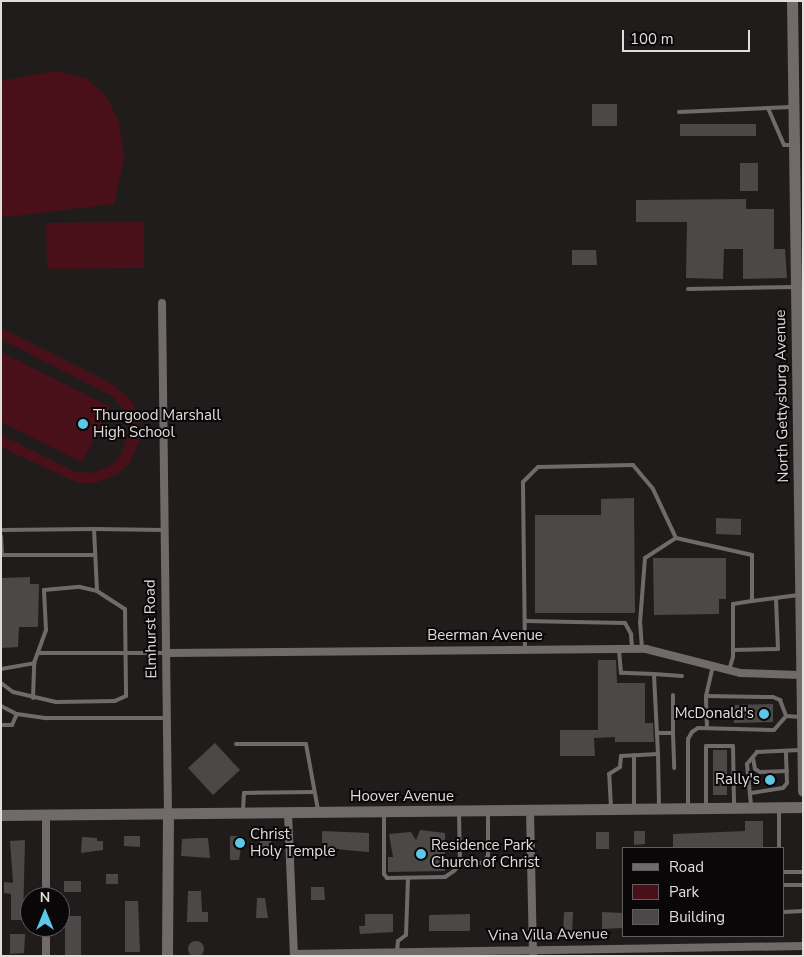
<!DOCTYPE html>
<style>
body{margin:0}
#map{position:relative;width:804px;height:957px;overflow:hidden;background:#211c1c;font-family:"Nunito Sans",sans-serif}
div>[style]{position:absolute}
.green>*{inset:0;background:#491019}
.building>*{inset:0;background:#4d4848}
.round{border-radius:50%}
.lane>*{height:4px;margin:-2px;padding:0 2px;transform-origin:2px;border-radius:2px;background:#706a6a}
.street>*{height:8px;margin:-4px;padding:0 4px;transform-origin:4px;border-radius:4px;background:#706a6a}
.secondary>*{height:11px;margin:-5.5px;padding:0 5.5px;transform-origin:5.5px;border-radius:5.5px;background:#706a6a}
.dots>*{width:14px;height:14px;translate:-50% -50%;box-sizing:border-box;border:2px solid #090707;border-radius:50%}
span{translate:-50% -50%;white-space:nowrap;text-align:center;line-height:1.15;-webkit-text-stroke:4px #090707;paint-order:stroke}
.street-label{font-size:15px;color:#e1dddd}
.poi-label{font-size:15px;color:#e1dddd}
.left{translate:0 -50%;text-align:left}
.right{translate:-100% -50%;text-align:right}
.frame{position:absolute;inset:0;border:2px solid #e1dddd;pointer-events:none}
.legend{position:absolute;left:622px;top:847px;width:162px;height:90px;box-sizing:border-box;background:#090707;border:1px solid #5f5d5d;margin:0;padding:6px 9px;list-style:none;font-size:15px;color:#e1dddd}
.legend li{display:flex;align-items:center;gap:10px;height:25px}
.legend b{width:25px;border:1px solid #5f5d5d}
.north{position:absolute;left:20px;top:887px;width:50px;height:50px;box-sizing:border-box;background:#090707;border:1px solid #5f5d5d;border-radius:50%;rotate:0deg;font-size:14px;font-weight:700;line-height:20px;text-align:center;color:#e1dddd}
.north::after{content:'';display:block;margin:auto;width:18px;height:22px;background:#5cc7e7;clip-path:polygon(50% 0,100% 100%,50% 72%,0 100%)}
.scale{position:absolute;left:622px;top:30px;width:128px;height:22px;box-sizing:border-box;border:2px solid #e1dddd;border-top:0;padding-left:6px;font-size:15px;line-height:18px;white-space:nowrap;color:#e1dddd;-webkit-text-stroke:4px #090707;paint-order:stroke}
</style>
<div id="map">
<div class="green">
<i style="clip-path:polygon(54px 71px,86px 78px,107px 97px,119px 122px,124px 158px,114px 204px,6px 217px,1px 214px,1px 81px)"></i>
<i style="clip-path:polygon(144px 222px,144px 268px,47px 269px,46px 223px)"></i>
<i style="clip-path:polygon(1px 328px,111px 383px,130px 399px,138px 414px,140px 439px,130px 462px,118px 474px,95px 483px,78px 483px,1px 447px,1px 435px,73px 471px,93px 473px,112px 465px,121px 455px,129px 430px,125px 411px,112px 396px,1px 339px)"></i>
<i style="clip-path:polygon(1px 352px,110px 407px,82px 462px,1px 422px)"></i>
</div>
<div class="building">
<i style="clip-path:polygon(592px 104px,617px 104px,617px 126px,592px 126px)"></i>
<i style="clip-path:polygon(680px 124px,756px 124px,756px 136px,680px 136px)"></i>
<i style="clip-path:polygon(740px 163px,758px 163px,758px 191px,740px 191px)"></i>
<i style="clip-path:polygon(746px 199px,746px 209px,774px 209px,774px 249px,785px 249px,787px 278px,743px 279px,743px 249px,724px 249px,723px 279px,686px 278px,687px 222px,636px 222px,636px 200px)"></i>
<i style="clip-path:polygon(572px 250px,596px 250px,597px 265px,572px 265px)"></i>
<i style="clip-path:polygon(634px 498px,635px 613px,535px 613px,535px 515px,601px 515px,601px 499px)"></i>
<i style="clip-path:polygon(716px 518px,741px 519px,741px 535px,716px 534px)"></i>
<i style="clip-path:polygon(653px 558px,726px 558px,726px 599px,719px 599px,719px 614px,654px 615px)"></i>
<i style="clip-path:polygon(30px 577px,30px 584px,39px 584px,38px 627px,19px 627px,18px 647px,1px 648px,1px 578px)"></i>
<i style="clip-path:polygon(598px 660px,616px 660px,617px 683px,645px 683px,645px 723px,653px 723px,654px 742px,615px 742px,615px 737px,594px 738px,595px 756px,560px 756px,560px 730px,598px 730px)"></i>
<i style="clip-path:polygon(773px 704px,773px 722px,734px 723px,734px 705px)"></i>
<i style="clip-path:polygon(215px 743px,240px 770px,213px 795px,188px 768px)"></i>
<i style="clip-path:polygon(713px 750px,727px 750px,727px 795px,713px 795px)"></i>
<i style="clip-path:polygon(745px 821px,763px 821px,763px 848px,673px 848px,673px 834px,745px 831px)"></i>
<i style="clip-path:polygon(420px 830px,445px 833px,445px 871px,388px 872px,388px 857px,393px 857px,389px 834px,411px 832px,416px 840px)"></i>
<i style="clip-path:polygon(322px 831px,369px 833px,369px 852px,322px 848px)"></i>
<i style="clip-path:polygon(634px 831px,645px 831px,645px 844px,634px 845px)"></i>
<i style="clip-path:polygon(596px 832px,609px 832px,609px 849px,596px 849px)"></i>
<i style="clip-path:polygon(124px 836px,140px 836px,140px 847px,124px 846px)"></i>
<i style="clip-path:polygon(230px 836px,243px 836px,239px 860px,230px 860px)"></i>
<i style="clip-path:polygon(260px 836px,271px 836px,271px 852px,260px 853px)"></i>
<i style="clip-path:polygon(82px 837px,97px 838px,97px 841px,103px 841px,103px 850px,81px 853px)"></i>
<i style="clip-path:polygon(199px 838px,208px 838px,210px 858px,181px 856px,182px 839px)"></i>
<i style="clip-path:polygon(25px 840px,23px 920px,11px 920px,11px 894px,4px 893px,4px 882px,13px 883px,10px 841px)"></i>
<i style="clip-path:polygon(106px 874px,118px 874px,118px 884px,106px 884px)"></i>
<i style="clip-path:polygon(64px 881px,81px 881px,81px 892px,64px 892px)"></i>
<i style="clip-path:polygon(311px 887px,324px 887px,325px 900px,311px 900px)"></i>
<i style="clip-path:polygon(188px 891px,201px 891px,202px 912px,208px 912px,208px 922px,187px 922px)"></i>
<i style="clip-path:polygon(257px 898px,265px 898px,268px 918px,256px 918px)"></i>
<i style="clip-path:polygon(125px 901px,138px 901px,140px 952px,125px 952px)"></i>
<i style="clip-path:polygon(564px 912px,573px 912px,572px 934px,563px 934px)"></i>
<i style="clip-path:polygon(602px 912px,623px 913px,623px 928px,602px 929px)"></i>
<i style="clip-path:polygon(365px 914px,393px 914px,393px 932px,360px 934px,359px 926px,365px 926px)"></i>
<i style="clip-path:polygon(470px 914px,470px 931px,429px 931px,429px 915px)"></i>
<i style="clip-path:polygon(65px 916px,81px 916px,81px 956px,65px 956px)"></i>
<i style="clip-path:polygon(10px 934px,25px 934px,24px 953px,10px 954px)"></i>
<i class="round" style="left:188px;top:941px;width:16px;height:16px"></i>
</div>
<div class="lane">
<i style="left:768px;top:108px;width:40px;rotate:66.6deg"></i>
<i style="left:784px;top:145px;width:7px"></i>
<i style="left:679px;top:112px;width:112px;rotate:-2.6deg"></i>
<i style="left:688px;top:289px;width:107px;rotate:-1.1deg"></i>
<i style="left:94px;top:529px;width:70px;rotate:0.8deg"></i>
<i style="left:1px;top:530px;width:93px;rotate:-0.6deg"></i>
<i style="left:94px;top:529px;width:62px;rotate:87.2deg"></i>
<i style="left:1px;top:536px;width:19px;rotate:87deg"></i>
<i style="left:2px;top:555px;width:93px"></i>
<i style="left:525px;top:621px;width:100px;rotate:1.1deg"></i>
<i style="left:625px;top:623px;width:13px;rotate:61deg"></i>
<i style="left:631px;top:634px;width:15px;rotate:86deg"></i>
<i style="left:642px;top:649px;width:26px;rotate:-94deg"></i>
<i style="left:640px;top:623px;width:65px;rotate:-85.6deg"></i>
<i style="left:645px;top:558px;width:37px;rotate:-33deg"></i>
<i style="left:525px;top:650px;width:168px;rotate:-90.7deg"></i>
<i style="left:523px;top:482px;width:21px;rotate:-45deg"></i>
<i style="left:538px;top:467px;width:95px;rotate:-1.2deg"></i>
<i style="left:633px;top:465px;width:31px;rotate:50deg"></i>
<i style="left:653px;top:489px;width:54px;rotate:64.9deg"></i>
<i style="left:676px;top:538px;width:78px;rotate:12.6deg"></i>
<i style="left:752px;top:555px;width:46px;rotate:90deg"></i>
<i style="left:752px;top:601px;width:47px;rotate:-7.3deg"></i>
<i style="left:733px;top:650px;width:45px;rotate:-1.3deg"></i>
<i style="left:778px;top:649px;width:50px;rotate:-92.3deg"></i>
<i style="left:38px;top:653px;width:129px"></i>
<i style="left:1px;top:669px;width:34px;rotate:-10deg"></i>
<i style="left:34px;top:663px;width:35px;rotate:-70deg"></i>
<i style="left:46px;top:630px;width:40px;rotate:-92.9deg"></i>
<i style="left:44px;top:590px;width:36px;rotate:-5deg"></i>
<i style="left:80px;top:587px;width:17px;rotate:13deg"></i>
<i style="left:97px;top:591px;width:33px;rotate:33deg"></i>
<i style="left:125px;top:609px;width:87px;rotate:89.3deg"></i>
<i style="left:126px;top:696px;width:12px;rotate:156deg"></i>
<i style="left:115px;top:701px;width:59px;rotate:179deg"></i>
<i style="left:56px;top:702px;width:44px;rotate:-166.9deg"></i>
<i style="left:13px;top:692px;width:15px;rotate:-143deg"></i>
<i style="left:729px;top:670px;width:14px;rotate:-73deg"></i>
<i style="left:733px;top:657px;width:53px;rotate:-90deg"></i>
<i style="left:733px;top:604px;width:19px;rotate:-9deg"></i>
<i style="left:654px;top:674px;width:28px;rotate:4deg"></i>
<i style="left:706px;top:696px;width:67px;rotate:0.9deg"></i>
<i style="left:773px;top:697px;width:8px;rotate:23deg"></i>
<i style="left:780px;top:700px;width:17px;rotate:69deg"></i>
<i style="left:33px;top:698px;width:35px;rotate:-88deg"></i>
<i style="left:1px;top:706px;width:18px;rotate:27deg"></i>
<i style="left:17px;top:714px;width:30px;rotate:8deg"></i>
<i style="left:47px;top:718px;width:120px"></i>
<i style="left:786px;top:716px;width:15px;rotate:4deg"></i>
<i style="left:1px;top:725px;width:11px"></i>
<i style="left:12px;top:725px;width:12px;rotate:-66deg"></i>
<i style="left:707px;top:728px;width:32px;rotate:-92deg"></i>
<i style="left:706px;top:696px;width:31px;rotate:-77deg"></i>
<i style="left:657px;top:733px;width:16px"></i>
<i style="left:673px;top:733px;width:38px;rotate:-90deg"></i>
<i style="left:673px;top:733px;width:35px;rotate:88deg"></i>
<i style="left:236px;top:744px;width:70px"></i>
<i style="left:306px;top:744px;width:67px;rotate:79.7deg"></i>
<i style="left:658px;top:754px;width:53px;rotate:88.9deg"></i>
<i style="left:634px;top:755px;width:53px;rotate:90deg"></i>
<i style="left:753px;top:758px;width:11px;rotate:80deg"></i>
<i style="left:755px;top:769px;width:6px;rotate:31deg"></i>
<i style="left:760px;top:772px;width:27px;rotate:-2deg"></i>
<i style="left:751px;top:793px;width:32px;rotate:-9deg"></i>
<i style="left:783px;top:788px;width:6px;rotate:-51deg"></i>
<i style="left:787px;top:783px;width:31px;rotate:-92deg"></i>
<i style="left:751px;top:805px;width:41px;rotate:-95.6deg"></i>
<i style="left:747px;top:764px;width:16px;rotate:-50deg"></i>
<i style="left:757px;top:752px;width:43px;rotate:-2.7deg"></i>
<i style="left:688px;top:807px;width:68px;rotate:-90deg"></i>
<i style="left:688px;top:739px;width:8px;rotate:-60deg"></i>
<i style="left:692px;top:732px;width:7px;rotate:-34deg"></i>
<i style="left:698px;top:728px;width:76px;rotate:1.5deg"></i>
<i style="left:774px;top:730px;width:18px;rotate:-49deg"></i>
<i style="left:706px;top:807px;width:61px;rotate:-90deg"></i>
<i style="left:706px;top:746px;width:27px"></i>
<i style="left:733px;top:746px;width:60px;rotate:89deg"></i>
<i style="left:611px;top:808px;width:34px;rotate:-93deg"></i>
<i style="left:609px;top:774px;width:13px;rotate:-32deg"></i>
<i style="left:620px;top:767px;width:11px;rotate:-85deg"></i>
<i style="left:621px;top:756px;width:37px;rotate:-3deg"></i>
<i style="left:658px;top:754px;width:80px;rotate:-92.9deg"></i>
<i style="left:654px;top:674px;width:33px;rotate:-178deg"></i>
<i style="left:621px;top:673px;width:23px;rotate:-95deg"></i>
<i style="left:779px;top:808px;width:40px;rotate:90deg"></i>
<i style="left:243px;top:811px;width:18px;rotate:-87deg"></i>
<i style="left:244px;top:793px;width:70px;rotate:-0.8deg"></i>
<i style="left:384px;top:812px;width:62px;rotate:90deg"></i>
<i style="left:384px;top:874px;width:5px;rotate:53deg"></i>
<i style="left:387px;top:878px;width:58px;rotate:-1deg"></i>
<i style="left:445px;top:877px;width:11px;rotate:-34deg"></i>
<i style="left:454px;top:871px;width:9px;rotate:-49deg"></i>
<i style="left:460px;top:864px;width:52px;rotate:-91.1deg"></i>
<i style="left:460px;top:864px;width:22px;rotate:-3deg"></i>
<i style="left:482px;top:863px;width:9px;rotate:-49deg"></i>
<i style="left:488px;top:856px;width:44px;rotate:-90deg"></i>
<i style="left:783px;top:872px;width:20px"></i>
<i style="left:783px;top:885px;width:20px"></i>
<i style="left:783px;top:912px;width:20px;rotate:-3deg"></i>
<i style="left:397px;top:952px;width:11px;rotate:-85deg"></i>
<i style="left:398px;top:941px;width:10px;rotate:-37deg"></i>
<i style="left:406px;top:935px;width:57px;rotate:-88deg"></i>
</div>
<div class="street">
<i style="left:162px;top:303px;width:511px;rotate:89.33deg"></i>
<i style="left:167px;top:653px;width:479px;rotate:-0.5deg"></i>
<i style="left:646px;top:649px;width:97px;rotate:14.3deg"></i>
<i style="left:740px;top:673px;width:60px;rotate:1.9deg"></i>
<i style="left:530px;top:811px;width:145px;rotate:88.8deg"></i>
<i style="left:288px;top:813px;width:143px;rotate:87.6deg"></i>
<i style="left:46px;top:897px;width:83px;rotate:-90deg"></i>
<i style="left:294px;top:954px;width:509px;rotate:-0.9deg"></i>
<i style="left:46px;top:956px;width:29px;rotate:-90deg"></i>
</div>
<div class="secondary">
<i style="left:792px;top:1px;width:790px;rotate:89.2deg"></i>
<i style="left:1px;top:815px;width:802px;rotate:-0.57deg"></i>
<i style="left:167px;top:956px;width:142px;rotate:-89.6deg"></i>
</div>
<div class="dots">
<i style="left:83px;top:424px;background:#5cc7e7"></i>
<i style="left:764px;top:714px;background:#5cc7e7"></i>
<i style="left:770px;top:780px;background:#5cc7e7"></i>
<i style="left:240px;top:843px;background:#5cc7e7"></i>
<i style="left:421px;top:854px;background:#5cc7e7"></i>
</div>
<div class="street-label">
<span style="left:782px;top:396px;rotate:-91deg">North Gettysburg Avenue</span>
<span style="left:151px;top:629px;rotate:-91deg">Elmhurst Road</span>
<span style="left:485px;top:636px">Beerman Avenue</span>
<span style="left:402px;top:797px">Hoover Avenue</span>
<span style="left:548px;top:935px;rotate:-1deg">Vina Villa Avenue</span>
</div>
<div class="poi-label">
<span class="left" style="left:93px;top:424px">Thurgood Marshall<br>High School</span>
<span class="right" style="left:754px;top:714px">McDonald's</span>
<span class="right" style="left:760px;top:780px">Rally's</span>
<span class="left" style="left:250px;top:843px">Christ<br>Holy Temple</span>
<span class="left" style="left:431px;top:854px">Residence Park<br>Church of Christ</span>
</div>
<div class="frame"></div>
<ul class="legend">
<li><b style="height:6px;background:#706a6a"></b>Road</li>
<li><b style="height:14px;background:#491019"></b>Park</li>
<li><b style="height:14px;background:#4d4848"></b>Building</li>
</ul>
<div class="north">N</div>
<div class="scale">100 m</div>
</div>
